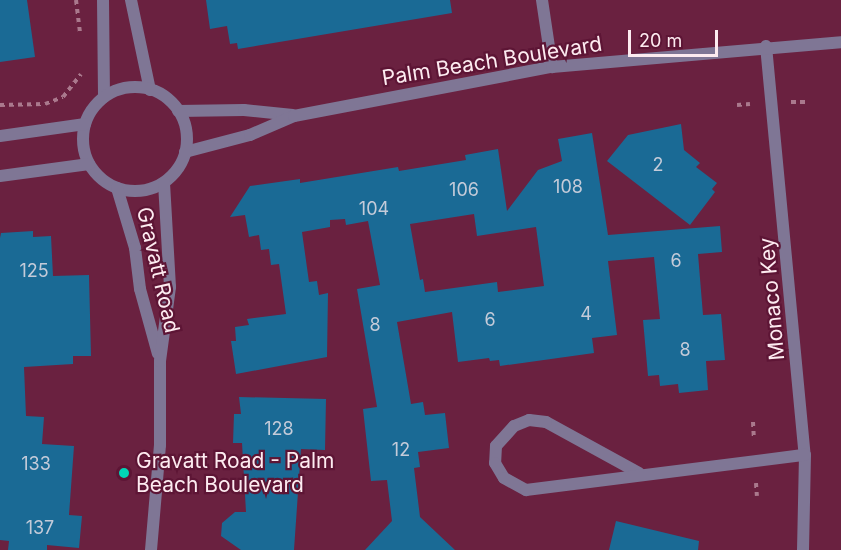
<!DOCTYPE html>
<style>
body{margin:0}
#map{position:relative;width:841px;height:550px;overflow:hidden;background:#6a2140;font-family:Inter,sans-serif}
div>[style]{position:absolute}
.building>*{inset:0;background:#1a6a95}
.path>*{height:4px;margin-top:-2px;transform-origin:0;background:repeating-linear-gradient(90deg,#aa798d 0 4.5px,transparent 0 9px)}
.minor>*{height:12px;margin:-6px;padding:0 6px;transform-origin:6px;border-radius:6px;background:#7f7695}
.tertiary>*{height:12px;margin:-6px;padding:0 6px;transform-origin:6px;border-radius:6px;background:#7f7695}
.tertiary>.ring{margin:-6px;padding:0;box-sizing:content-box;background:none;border:12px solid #7f7695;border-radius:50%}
.dots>*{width:16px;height:16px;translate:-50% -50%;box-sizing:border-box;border:3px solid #5d1535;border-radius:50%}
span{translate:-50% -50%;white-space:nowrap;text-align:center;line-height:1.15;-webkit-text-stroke:4.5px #5d1535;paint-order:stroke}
.number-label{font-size:18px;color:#c4cbd9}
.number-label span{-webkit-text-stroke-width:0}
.street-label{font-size:21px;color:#fdebf0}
.poi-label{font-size:21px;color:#fdebf0}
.left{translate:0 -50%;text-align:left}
.scale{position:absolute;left:628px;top:30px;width:90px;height:27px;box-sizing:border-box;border:3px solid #fdebf0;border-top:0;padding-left:8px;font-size:18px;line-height:21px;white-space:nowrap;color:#fdebf0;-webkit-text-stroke:4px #5d1535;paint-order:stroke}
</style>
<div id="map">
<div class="building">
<i style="clip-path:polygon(0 0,27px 0,35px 57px,0 62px)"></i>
<i style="clip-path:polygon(206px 0,450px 0,452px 13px,238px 49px,237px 43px,230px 44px,227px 26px,210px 29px)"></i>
<i style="clip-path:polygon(681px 124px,684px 150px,700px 163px,696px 167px,717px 183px,712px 189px,715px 192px,690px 225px,607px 161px,628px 135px)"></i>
<i style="clip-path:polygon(evenodd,592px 133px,608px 235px,720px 226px,722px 252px,698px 254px,703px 315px,721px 314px,725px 360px,706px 361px,708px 390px,679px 393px,678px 384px,660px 386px,659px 375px,648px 376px,643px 320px,660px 319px,654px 257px,608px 261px,617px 335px,592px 338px,594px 353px,500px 366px,499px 360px,490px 361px,489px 358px,458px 362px,452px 312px,397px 322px,411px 404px,423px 402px,425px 415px,445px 413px,449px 448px,418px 452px,420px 467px,414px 468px,420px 517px,455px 550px,365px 550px,392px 521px,387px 480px,371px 481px,363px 409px,377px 407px,357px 289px,380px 285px,368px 221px,346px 225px,345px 219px,330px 220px,330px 227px,302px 232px,309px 282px,317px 281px,319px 295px,328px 293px,327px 357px,236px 374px,231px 341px,236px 341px,235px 327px,249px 325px,247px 319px,286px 314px,279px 264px,271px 265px,269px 249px,261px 250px,259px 235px,249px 237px,245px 215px,230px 217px,250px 186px,300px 179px,300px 183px,398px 167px,399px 171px,466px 160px,465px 155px,498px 149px,507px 211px,538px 170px,562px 161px,558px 139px,592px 133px,474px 214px,477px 236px,536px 227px,544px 286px,498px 292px,497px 282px,425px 292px,423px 279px,420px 280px,410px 224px,474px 214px)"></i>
<i style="clip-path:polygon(33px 231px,33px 237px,51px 236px,53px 276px,89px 275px,91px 356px,73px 356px,73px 364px,24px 367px,26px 416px,44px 417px,42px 444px,74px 446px,69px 515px,82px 516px,79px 548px,47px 545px,47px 550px,8px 550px,9px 541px,0 540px,0 238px,1px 233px)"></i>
<i style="clip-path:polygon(239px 397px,326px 399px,325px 450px,301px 449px,294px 550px,241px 550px,221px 536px,222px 523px,235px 512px,246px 512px,242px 443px,233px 443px,234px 414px,241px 414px)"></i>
<i style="clip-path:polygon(616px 521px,699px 541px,698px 550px,609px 550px)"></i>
</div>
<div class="path">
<i style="left:76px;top:0;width:32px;rotate:83deg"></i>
<i style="left:791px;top:102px;width:17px"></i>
<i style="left:0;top:105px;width:45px;rotate:-1.3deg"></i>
<i style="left:45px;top:104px;width:19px;rotate:-21deg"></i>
<i style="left:63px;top:97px;width:29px;rotate:-52deg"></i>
<i style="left:737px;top:105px;width:13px;rotate:-4deg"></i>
<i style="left:753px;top:422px;width:18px;rotate:87deg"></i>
<i style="left:756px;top:483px;width:13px;rotate:86deg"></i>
</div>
<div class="minor">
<i style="left:542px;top:0;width:68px;rotate:81.5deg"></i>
<i style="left:766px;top:46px;width:411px;rotate:84.6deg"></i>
<i style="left:805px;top:455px;width:95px;rotate:91.2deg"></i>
<i style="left:178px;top:111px;width:66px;rotate:-0.9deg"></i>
<i style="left:244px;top:110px;width:49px;rotate:5.8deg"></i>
<i style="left:185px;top:152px;width:67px;rotate:-14.7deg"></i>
<i style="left:250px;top:135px;width:48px;rotate:-23.4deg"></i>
<i style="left:294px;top:116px;width:263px;rotate:-10.8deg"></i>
<i style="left:552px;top:67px;width:290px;rotate:-4.9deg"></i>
<i style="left:639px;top:473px;width:106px;rotate:-151.3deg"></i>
<i style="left:546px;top:422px;width:17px;rotate:-173deg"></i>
<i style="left:529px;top:420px;width:16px;rotate:158deg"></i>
<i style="left:514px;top:426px;width:27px;rotate:132deg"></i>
<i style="left:496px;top:446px;width:17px;rotate:93deg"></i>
<i style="left:495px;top:463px;width:17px;rotate:59deg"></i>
<i style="left:504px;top:478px;width:25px;rotate:29deg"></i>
<i style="left:526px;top:490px;width:281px;rotate:-7.2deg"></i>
</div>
<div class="tertiary">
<i style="left:103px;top:0;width:97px;rotate:89.4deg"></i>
<i style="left:131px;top:0;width:92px;rotate:78.1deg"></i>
<i class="ring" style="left:83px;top:87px;width:92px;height:92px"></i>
<i style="left:0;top:136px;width:86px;rotate:-8deg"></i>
<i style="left:0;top:176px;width:90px;rotate:-7.7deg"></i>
<i style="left:117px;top:188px;width:63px;rotate:73.3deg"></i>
<i style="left:135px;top:248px;width:41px;rotate:83deg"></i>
<i style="left:140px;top:289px;width:67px;rotate:74.5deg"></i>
<i style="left:151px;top:550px;width:105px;rotate:-85.1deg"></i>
<i style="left:160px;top:445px;width:84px;rotate:-90deg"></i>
<i style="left:160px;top:361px;width:75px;rotate:-82.3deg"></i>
<i style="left:170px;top:287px;width:104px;rotate:-93.3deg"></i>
</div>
<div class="dots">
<i style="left:124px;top:473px;background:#00d5b7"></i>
</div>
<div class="number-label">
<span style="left:658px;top:165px">2</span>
<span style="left:568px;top:187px">108</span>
<span style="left:464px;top:190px">106</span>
<span style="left:374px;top:209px">104</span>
<span style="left:676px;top:261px">6</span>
<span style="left:34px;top:271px">125</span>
<span style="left:586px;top:314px">4</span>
<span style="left:490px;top:320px">6</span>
<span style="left:375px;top:325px">8</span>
<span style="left:685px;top:350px">8</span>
<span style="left:279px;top:429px">128</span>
<span style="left:401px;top:450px">12</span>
<span style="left:36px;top:464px">133</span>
<span style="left:40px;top:528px">137</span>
</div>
<div class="street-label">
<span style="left:492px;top:61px;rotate:-9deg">Palm Beach Boulevard</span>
<span style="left:158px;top:270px;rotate:77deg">Gravatt Road</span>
<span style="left:772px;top:299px;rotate:-95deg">Monaco Key</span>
</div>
<div class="poi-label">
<span class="left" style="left:136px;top:473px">Gravatt Road - Palm<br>Beach Boulevard</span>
</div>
<div class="scale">20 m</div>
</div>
